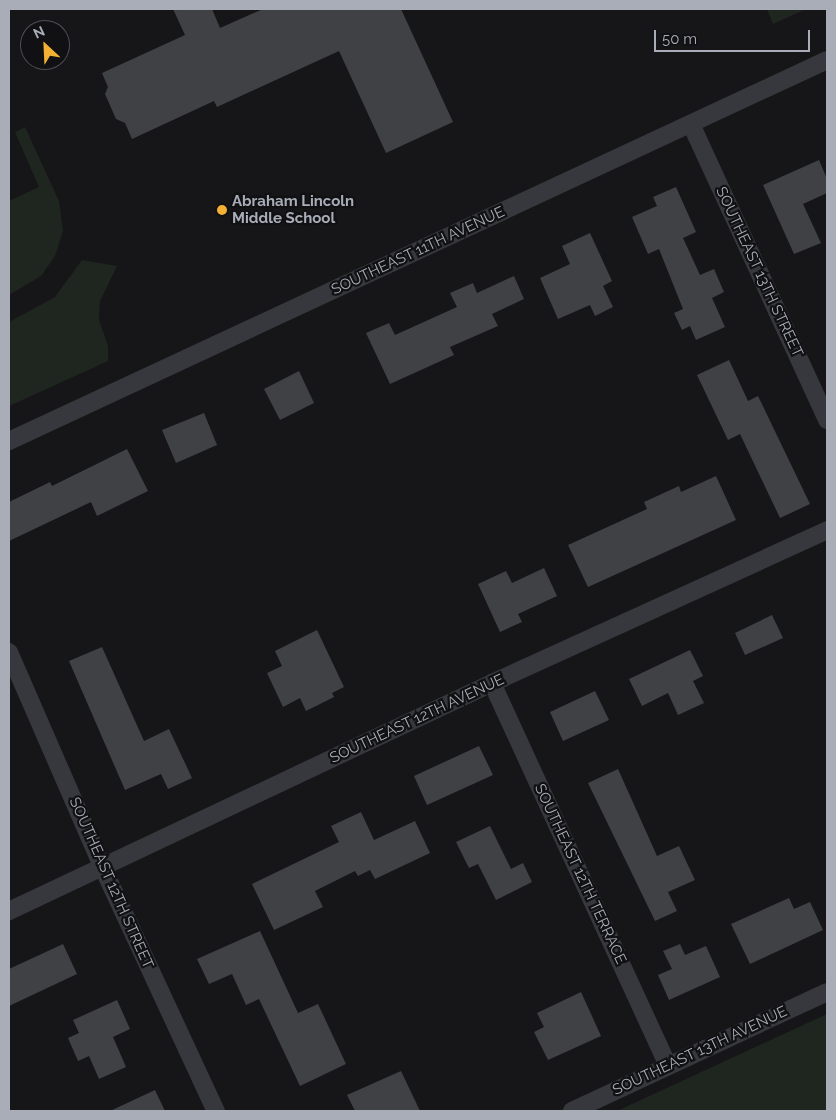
<!DOCTYPE html>
<style>
body{margin:0}
#map{position:relative;width:836px;height:1120px;overflow:hidden;background:#161618;font-family:Raleway,sans-serif}
div>[style]{position:absolute}
.green>*{inset:0;background:#1e261f}
.building>*{inset:0;background:#404145}
.street>*{height:18px;margin:-9px;padding:0 9px;transform-origin:9px;border-radius:9px;background:#37383d}
.dots>*{width:14px;height:14px;translate:-50% -50%;box-sizing:border-box;border:2px solid #111113;border-radius:50%}
span{translate:-50% -50%;white-space:nowrap;text-align:center;line-height:1.15;-webkit-text-stroke:4.5px #111113;paint-order:stroke}
.poi-label{font-size:15px;color:#a8adb8;font-weight:700}
.left{translate:0 -50%;text-align:left}
.street-label{font-size:15px;color:#a8adb8}
.frame{position:absolute;inset:0;border:10px solid #a8adb8;pointer-events:none}
.north{position:absolute;left:20px;top:20px;width:50px;height:50px;box-sizing:border-box;background:#111113;border:1px solid #4d4f55;border-radius:50%;rotate:335deg;font-size:14px;font-weight:700;line-height:20px;text-align:center;color:#a8adb8}
.north::after{content:'';display:block;margin:auto;width:18px;height:22px;background:#f2b134;clip-path:polygon(50% 0,100% 100%,50% 72%,0 100%)}
.scale{position:absolute;left:654px;top:30px;width:156px;height:22px;box-sizing:border-box;border:2px solid #a8adb8;border-top:0;padding-left:6px;font-size:15px;line-height:18px;white-space:nowrap;color:#a8adb8;-webkit-text-stroke:4px #111113;paint-order:stroke}
</style>
<div id="map">
<div class="green">
<i style="clip-path:polygon(767px 9px,806px 9px,773px 24px)"></i>
<i style="clip-path:polygon(25px 127px,59px 201px,63px 231px,55px 256px,41px 276px,9px 295px,9px 201px,39px 187px,15px 132px)"></i>
<i style="clip-path:polygon(82px 260px,117px 266px,100px 301px,99px 320px,108px 346px,108px 361px,9px 406px,9px 322px,55px 297px)"></i>
<i style="clip-path:polygon(827px 1014px,827px 1111px,617px 1111px)"></i>
</div>
<div class="building">
<i style="clip-path:polygon(173px 9px,212px 9px,220px 28px,263px 9px,401px 9px,453px 122px,386px 153px,339px 51px,217px 107px,214px 101px,132px 139px,125px 123px,116px 119px,105px 94px,108px 87px,102px 73px,185px 35px)"></i>
<i style="clip-path:polygon(819px 160px,827px 179px,827px 193px,803px 204px,821px 243px,794px 254px,763px 185px)"></i>
<i style="clip-path:polygon(676px 187px,696px 232px,683px 238px,700px 275px,714px 269px,724px 292px,712px 298px,725px 327px,696px 340px,690px 326px,682px 330px,674px 313px,683px 309px,659px 249px,648px 254px,632px 217px,657px 206px,653px 197px)"></i>
<i style="clip-path:polygon(590px 233px,612px 281px,603px 286px,613px 307px,595px 316px,590px 305px,558px 319px,540px 278px,570px 264px,562px 246px)"></i>
<i style="clip-path:polygon(514px 276px,524px 299px,492px 314px,498px 326px,450px 347px,454px 355px,390px 384px,366px 333px,389px 323px,395px 335px,457px 307px,450px 293px,473px 283px,477px 293px)"></i>
<i style="clip-path:polygon(729px 360px,748px 401px,758px 396px,810px 504px,780px 518px,740px 434px,728px 440px,697px 375px)"></i>
<i style="clip-path:polygon(299px 371px,314px 403px,280px 420px,264px 389px)"></i>
<i style="clip-path:polygon(204px 413px,217px 445px,176px 463px,162px 430px)"></i>
<i style="clip-path:polygon(127px 449px,148px 491px,97px 516px,91px 502px,9px 541px,9px 502px,50px 482px,52px 486px)"></i>
<i style="clip-path:polygon(716px 476px,736px 520px,588px 587px,568px 545px,647px 509px,644px 502px,679px 486px,681px 492px)"></i>
<i style="clip-path:polygon(544px 568px,557px 596px,518px 614px,522px 622px,500px 632px,478px 584px,506px 571px,512px 583px)"></i>
<i style="clip-path:polygon(772px 615px,783px 638px,745px 655px,735px 633px)"></i>
<i style="clip-path:polygon(317px 630px,344px 687px,332px 693px,334px 697px,306px 711px,300px 698px,283px 707px,267px 673px,282px 666px,275px 651px)"></i>
<i style="clip-path:polygon(102px 647px,144px 741px,169px 729px,192px 778px,168px 789px,161px 774px,125px 790px,69px 661px)"></i>
<i style="clip-path:polygon(690px 650px,703px 676px,693px 681px,704px 703px,678px 715px,668px 693px,642px 706px,629px 679px)"></i>
<i style="clip-path:polygon(595px 691px,609px 720px,563px 741px,550px 712px)"></i>
<i style="clip-path:polygon(479px 746px,493px 775px,427px 805px,414px 776px)"></i>
<i style="clip-path:polygon(618px 769px,657px 856px,679px 846px,695px 880px,668px 892px,677px 911px,655px 921px,588px 783px)"></i>
<i style="clip-path:polygon(361px 812px,374px 840px,415px 821px,430px 853px,375px 879px,370px 870px,358px 876px,355px 871px,315px 891px,323px 907px,274px 930px,252px 884px,339px 842px,331px 826px)"></i>
<i style="clip-path:polygon(490px 826px,511px 869px,523px 863px,532px 882px,496px 900px,478px 864px,469px 868px,456px 842px)"></i>
<i style="clip-path:polygon(789px 898px,794px 909px,810px 902px,823px 930px,750px 964px,731px 924px)"></i>
<i style="clip-path:polygon(260px 931px,298px 1013px,318px 1004px,346px 1064px,300px 1086px,259px 999px,246px 1005px,232px 974px,209px 984px,197px 959px)"></i>
<i style="clip-path:polygon(63px 944px,77px 974px,9px 1006px,9px 969px)"></i>
<i style="clip-path:polygon(680px 944px,685px 955px,706px 946px,720px 977px,669px 1000px,658px 975px,672px 969px,663px 951px)"></i>
<i style="clip-path:polygon(581px 992px,601px 1036px,548px 1060px,534px 1032px,544px 1027px,537px 1013px)"></i>
<i style="clip-path:polygon(117px 1000px,130px 1029px,113px 1037px,126px 1067px,99px 1079px,89px 1056px,78px 1061px,68px 1038px,79px 1033px,73px 1020px)"></i>
<i style="clip-path:polygon(401px 1071px,420px 1111px,355px 1111px,347px 1095px)"></i>
<i style="clip-path:polygon(155px 1090px,165px 1111px,110px 1111px)"></i>
</div>
<div class="street">
<i style="left:691px;top:124px;width:326px;rotate:65.3deg"></i>
<i style="left:9px;top:441px;width:902px;rotate:-24.97deg"></i>
<i style="left:9px;top:652px;width:236px;rotate:66.5deg"></i>
<i style="left:103px;top:868px;width:268px;rotate:65.1deg"></i>
<i style="left:492px;top:683px;width:421px;rotate:65.3deg"></i>
<i style="left:9px;top:911px;width:534px;rotate:-25.27deg"></i>
<i style="left:492px;top:683px;width:368px;rotate:-24.5deg"></i>
<i style="left:572px;top:1111px;width:281px;rotate:-25deg"></i>
</div>
<div class="dots">
<i style="left:222px;top:210px;background:#f2b134"></i>
</div>
<div class="poi-label">
<span class="left" style="left:232px;top:210px">Abraham Lincoln<br>Middle School</span>
</div>
<div class="street-label">
<span style="left:418px;top:251px;rotate:-25deg">SOUTHEAST 11TH AVENUE</span>
<span style="left:759px;top:272px;rotate:65deg">SOUTHEAST 13TH STREET</span>
<span style="left:417px;top:719px;rotate:-25deg">SOUTHEAST 12TH AVENUE</span>
<span style="left:580px;top:874px;rotate:65deg">SOUTHEAST 12TH TERRACE</span>
<span style="left:111px;top:883px;rotate:66deg">SOUTHEAST 12TH STREET</span>
<span style="left:700px;top:1051px;rotate:-25deg">SOUTHEAST 13TH AVENUE</span>
</div>
<div class="frame"></div>
<div class="north">N</div>
<div class="scale">50 m</div>
</div>
